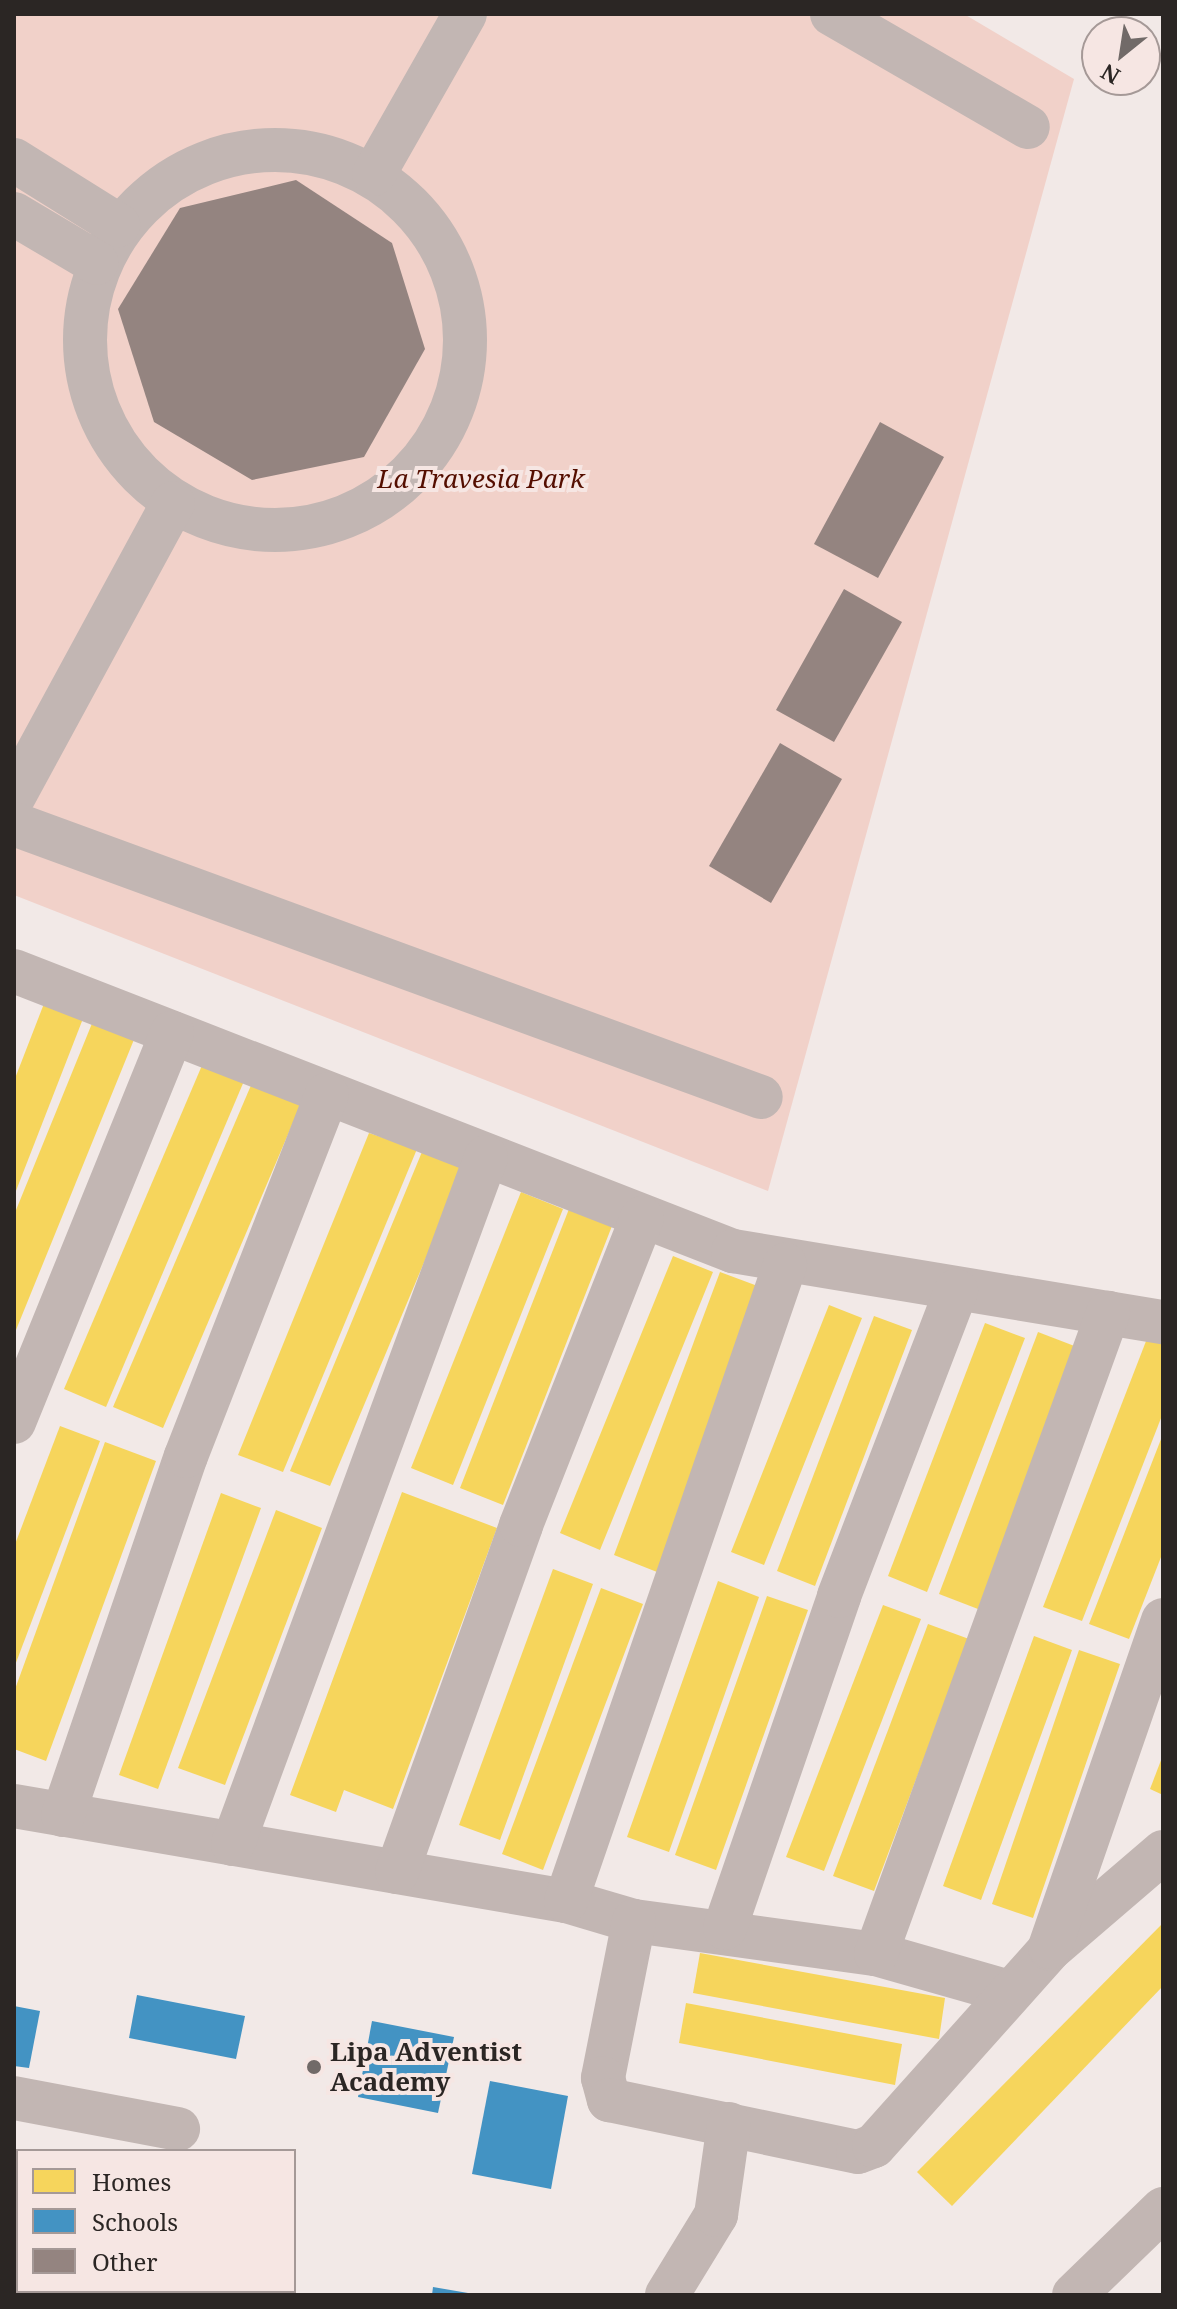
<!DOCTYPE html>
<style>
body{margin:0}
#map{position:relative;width:1177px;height:2309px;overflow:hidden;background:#f2e9e7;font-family:"Noto Serif",serif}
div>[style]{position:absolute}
.green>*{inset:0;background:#f1d1c9}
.homes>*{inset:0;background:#f6d55c}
.schools>*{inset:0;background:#4393c3}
.building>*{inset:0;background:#948480}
.minor>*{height:44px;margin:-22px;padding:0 22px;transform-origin:22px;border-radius:22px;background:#c2b6b3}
.minor>.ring{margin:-22px;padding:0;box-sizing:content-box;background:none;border:44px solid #c2b6b3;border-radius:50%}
.dots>*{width:22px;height:22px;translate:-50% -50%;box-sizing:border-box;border:4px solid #f6e6e3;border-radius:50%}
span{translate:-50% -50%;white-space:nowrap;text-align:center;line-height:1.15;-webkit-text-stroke:8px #f6e6e3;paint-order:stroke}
.park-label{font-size:26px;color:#540e00;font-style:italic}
.poi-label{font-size:26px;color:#2b2624;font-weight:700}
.left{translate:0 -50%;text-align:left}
.frame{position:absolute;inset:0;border:16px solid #2b2624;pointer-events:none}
.legend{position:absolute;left:16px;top:2149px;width:280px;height:144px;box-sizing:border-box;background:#f6e6e3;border:2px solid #a59997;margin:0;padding:10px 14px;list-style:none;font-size:24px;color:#2b2624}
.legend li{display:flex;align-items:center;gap:16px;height:40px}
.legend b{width:40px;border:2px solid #a59997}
.north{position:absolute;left:1081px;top:16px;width:80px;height:80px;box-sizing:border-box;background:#f6e6e3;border:2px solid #a59997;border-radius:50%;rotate:210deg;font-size:22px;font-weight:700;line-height:32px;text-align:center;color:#2b2624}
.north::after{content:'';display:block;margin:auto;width:28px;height:36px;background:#716a68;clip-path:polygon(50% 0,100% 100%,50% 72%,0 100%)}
</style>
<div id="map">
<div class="green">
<i style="clip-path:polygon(14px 14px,964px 14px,1074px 79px,768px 1191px,14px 895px)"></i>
</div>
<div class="homes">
<i style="clip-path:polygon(45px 1001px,84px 1016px,14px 1196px,14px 1081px)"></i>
<i style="clip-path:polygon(93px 1021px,135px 1037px,14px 1335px,14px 1215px)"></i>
<i style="clip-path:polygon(203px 1063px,244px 1081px,106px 1407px,64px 1389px)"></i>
<i style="clip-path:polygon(252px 1083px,301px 1104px,163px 1428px,113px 1407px)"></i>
<i style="clip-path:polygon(369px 1133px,417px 1149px,283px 1472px,238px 1455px)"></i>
<i style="clip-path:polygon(424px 1147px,465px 1165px,330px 1486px,290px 1471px)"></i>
<i style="clip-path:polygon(521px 1192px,563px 1209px,453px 1485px,411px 1468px)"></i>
<i style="clip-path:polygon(569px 1209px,612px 1226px,503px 1505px,460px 1488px)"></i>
<i style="clip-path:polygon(673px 1256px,713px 1272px,600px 1550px,560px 1533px)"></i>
<i style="clip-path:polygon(720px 1272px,763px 1288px,657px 1572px,614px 1555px)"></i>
<i style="clip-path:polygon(829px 1305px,862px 1318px,764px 1565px,731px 1552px)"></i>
<i style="clip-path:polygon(874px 1316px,912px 1330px,815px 1586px,777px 1571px)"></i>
<i style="clip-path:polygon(985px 1323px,1025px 1338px,927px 1592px,888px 1576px)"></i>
<i style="clip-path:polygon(1038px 1332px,1077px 1347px,978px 1609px,939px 1594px)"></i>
<i style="clip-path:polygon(1148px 1336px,1163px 1342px,1163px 1413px,1082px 1621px,1043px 1607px)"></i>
<i style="clip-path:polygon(60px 1426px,100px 1441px,14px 1668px,14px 1547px)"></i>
<i style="clip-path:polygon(1163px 1434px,1163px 1552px,1129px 1639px,1089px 1624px)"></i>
<i style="clip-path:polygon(105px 1442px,156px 1461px,46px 1761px,14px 1749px,14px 1692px)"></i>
<i style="clip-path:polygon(402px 1492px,497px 1528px,393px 1809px,344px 1790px,336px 1812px,290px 1795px)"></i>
<i style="clip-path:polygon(221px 1493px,261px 1508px,158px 1789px,119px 1775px)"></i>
<i style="clip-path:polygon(276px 1510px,322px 1528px,225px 1785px,178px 1768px)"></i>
<i style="clip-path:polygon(553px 1569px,593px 1584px,500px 1840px,459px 1825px)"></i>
<i style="clip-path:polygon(718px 1581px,759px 1597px,669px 1852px,627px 1837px)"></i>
<i style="clip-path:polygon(601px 1588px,643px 1604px,543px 1870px,502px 1854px)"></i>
<i style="clip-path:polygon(767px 1596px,808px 1610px,716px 1870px,675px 1855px)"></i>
<i style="clip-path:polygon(883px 1605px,921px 1619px,824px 1871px,786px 1857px)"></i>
<i style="clip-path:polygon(928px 1624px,969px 1639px,874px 1891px,833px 1876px)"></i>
<i style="clip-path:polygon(1034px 1636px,1072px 1650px,981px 1900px,943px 1886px)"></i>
<i style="clip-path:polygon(1079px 1650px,1120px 1664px,1033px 1918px,992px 1904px)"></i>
<i style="clip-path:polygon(1163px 1755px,1163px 1795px,1150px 1789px)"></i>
<i style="clip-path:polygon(1163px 1923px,1163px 1986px,952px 2206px,917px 2172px)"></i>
<i style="clip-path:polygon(700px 1953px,945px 1998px,939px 2039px,693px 1993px)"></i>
<i style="clip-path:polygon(686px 2003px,902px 2044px,895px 2085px,679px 2043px)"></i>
</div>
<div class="schools">
<i style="clip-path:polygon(137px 1995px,245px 2016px,236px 2059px,129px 2038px)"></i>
<i style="clip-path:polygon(14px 2006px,40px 2011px,29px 2068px,14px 2066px)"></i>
<i style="clip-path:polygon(372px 2021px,454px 2037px,438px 2113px,358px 2097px)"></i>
<i style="clip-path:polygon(490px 2081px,568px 2096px,551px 2189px,472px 2174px)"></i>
<i style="clip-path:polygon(14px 2164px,18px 2165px,18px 2271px,14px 2270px)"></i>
<i style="clip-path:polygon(15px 2282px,18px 2291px,43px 2295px,14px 2295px)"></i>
<i style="clip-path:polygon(433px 2287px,468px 2293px,468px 2295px,432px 2295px)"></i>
</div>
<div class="building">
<i style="clip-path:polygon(296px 180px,392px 243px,425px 349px,364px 457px,252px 480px,154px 422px,118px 309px,180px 208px)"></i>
<i style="clip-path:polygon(880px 422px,944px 457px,878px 578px,814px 544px)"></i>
<i style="clip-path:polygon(844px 589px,902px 622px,834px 742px,776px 710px)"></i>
<i style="clip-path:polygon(780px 743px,842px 779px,771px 903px,709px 866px)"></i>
</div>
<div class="minor">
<i style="left:832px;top:14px;width:226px;rotate:30deg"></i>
<i class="ring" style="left:85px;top:150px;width:336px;height:336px"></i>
<i style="left:14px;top:160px;width:123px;rotate:32deg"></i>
<i style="left:374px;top:174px;width:184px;rotate:-60.4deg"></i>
<i style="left:14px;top:214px;width:96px;rotate:30.6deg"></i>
<i style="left:14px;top:796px;width:333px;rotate:-61.5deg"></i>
<i style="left:14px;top:824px;width:795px;rotate:20.08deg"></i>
<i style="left:14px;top:971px;width:772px;rotate:21.28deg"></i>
<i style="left:733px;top:1251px;width:436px;rotate:9.4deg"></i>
<i style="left:14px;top:1422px;width:420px;rotate:-67.9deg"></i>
<i style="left:14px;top:1806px;width:560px;rotate:9.77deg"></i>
<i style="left:566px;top:1901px;width:71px;rotate:16.4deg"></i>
<i style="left:634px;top:1921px;width:244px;rotate:7.8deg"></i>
<i style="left:876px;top:1954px;width:138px;rotate:15.9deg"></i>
<i style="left:63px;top:1815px;width:379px;rotate:-71.1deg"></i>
<i style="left:186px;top:1456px;width:388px;rotate:-68.7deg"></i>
<i style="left:233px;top:1844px;width:732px;rotate:-69.78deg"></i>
<i style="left:397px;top:1872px;width:368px;rotate:-70.3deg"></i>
<i style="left:521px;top:1525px;width:330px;rotate:-68.5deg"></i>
<i style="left:566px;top:1901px;width:673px;rotate:-71deg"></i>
<i style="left:634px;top:1921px;width:160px;rotate:101.2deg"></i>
<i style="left:603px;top:2078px;width:23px;rotate:75deg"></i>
<i style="left:609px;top:2100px;width:254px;rotate:11.8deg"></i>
<i style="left:858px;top:2152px;width:17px;rotate:-21deg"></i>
<i style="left:874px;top:2146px;width:264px;rotate:-48.2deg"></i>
<i style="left:1050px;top:1949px;width:149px;rotate:-40.6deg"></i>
<i style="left:725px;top:1928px;width:351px;rotate:-71deg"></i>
<i style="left:839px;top:1596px;width:327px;rotate:-69deg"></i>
<i style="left:1050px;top:1947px;width:346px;rotate:-70.9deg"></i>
<i style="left:876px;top:1954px;width:682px;rotate:-70.1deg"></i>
<i style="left:14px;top:2098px;width:167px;rotate:10.7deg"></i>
<i style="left:667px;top:2295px;width:94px;rotate:-58.5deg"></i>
<i style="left:716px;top:2215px;width:92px;rotate:-81.9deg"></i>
<i style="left:1074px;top:2295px;width:124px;rotate:-44deg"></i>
</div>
<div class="dots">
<i style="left:314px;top:2067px;background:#716a68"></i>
</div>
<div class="park-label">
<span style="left:481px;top:479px">La Travesia Park</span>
</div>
<div class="poi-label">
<span class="left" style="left:330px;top:2067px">Lipa Adventist<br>Academy</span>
</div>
<div class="frame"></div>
<ul class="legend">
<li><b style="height:22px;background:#f6d55c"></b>Homes</li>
<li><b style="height:22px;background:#4393c3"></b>Schools</li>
<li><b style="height:22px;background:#948480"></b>Other</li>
</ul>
<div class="north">N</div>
</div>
